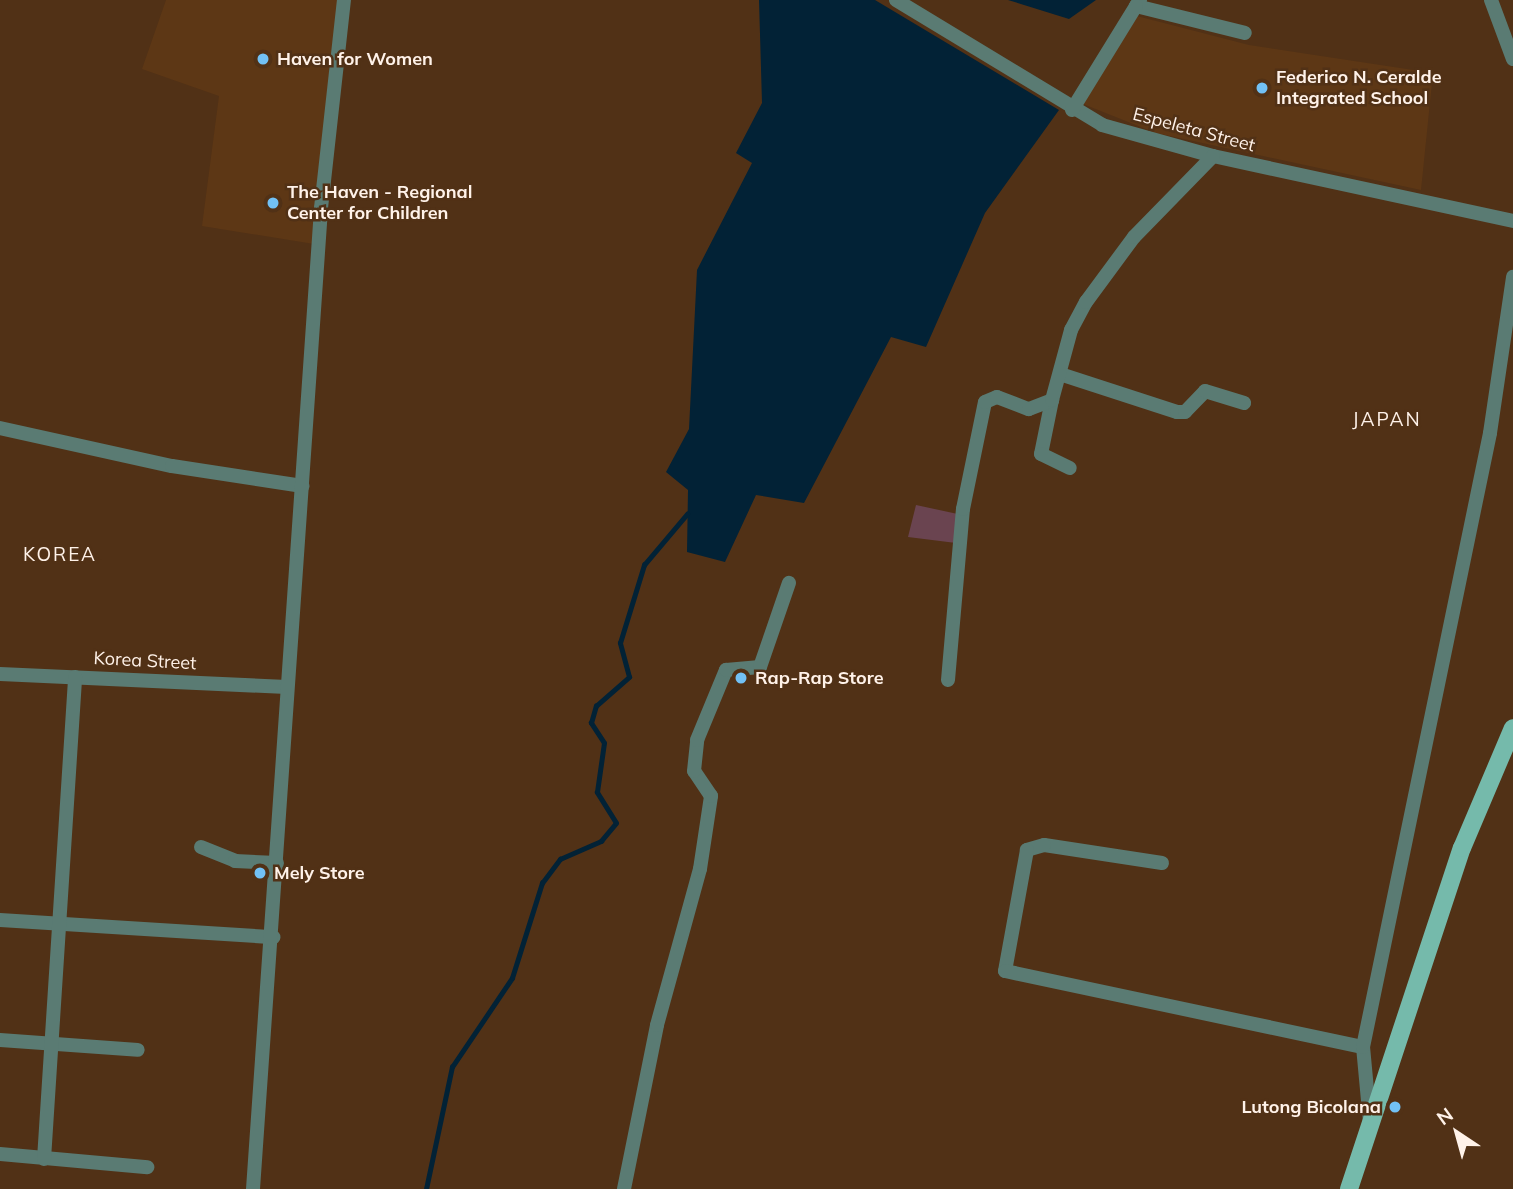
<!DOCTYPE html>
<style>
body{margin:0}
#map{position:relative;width:1513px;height:1189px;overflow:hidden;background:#513116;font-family:Mulish,sans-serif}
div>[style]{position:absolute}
.built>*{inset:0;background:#5d3715}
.green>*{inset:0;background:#6a4450}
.water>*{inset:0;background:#022236}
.stream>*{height:4.5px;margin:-2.25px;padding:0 2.25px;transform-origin:2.25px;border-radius:2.25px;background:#022236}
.minor>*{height:14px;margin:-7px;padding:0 7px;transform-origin:7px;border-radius:7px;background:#5a7b73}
.major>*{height:18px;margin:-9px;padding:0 9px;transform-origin:9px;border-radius:9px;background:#75baab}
.dots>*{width:19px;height:19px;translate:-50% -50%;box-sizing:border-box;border:4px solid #513116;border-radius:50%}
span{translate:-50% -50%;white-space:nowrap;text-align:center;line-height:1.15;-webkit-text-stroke:5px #513116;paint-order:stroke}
.poi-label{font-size:18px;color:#fff2e9;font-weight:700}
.left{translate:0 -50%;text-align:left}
.right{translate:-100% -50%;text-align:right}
.street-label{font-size:18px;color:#fff2e9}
.neighbourhood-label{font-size:19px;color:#fff2e9;letter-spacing:2px}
.north{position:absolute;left:1422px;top:1098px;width:70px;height:70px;-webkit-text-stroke:5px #513116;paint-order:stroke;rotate:324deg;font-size:19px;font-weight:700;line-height:28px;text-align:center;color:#fff2e9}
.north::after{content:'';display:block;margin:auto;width:24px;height:32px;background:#fff2e9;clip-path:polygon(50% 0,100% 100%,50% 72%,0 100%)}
</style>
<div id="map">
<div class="built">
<i style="clip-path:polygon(166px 0,338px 0,314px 244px,202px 226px,219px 96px,142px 69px)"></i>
<i style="clip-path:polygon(1133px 15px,1249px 45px,1433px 73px,1421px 190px,1156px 133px,1083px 104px)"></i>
</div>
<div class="green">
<i style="clip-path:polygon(916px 505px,967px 516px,964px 544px,908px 537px)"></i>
</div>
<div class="water">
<i style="clip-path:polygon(759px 0,875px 0,1059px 110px,985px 213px,926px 347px,891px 337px,804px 503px,756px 495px,725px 562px,687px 552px,688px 490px,666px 472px,689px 429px,697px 270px,752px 163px,736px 153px,762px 103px)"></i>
<i style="clip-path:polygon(1008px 0,1096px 0,1069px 19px)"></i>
</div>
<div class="stream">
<i style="left:426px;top:1189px;width:125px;rotate:-78deg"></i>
<i style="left:452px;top:1067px;width:107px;rotate:-56deg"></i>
<i style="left:512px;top:978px;width:100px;rotate:-72.5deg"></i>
<i style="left:542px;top:883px;width:30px;rotate:-53deg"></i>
<i style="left:560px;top:859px;width:45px;rotate:-23.7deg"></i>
<i style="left:601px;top:841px;width:23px;rotate:-50deg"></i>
<i style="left:616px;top:823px;width:36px;rotate:-122deg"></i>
<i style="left:597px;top:792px;width:49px;rotate:-81.9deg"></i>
<i style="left:604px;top:743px;width:24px;rotate:-123deg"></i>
<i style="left:591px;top:723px;width:18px;rotate:-74deg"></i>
<i style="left:596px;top:706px;width:44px;rotate:-41.3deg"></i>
<i style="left:629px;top:677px;width:35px;rotate:-105deg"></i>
<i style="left:620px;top:643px;width:82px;rotate:-72.9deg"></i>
<i style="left:644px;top:565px;width:67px;rotate:-49.9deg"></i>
</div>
<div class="minor">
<i style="left:896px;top:0;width:241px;rotate:31.2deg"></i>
<i style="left:1102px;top:125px;width:115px;rotate:15.6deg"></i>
<i style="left:1213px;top:156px;width:307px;rotate:12.2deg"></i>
<i style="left:1140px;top:0;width:7px;rotate:124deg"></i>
<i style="left:1136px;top:6px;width:112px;rotate:13.9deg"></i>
<i style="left:1491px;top:0;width:63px;rotate:69.6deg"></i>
<i style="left:1072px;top:110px;width:122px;rotate:-58.4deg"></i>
<i style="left:1060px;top:374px;width:123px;rotate:18deg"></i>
<i style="left:1177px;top:412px;width:8px"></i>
<i style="left:1185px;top:412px;width:29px;rotate:-46deg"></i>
<i style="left:1205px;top:391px;width:41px;rotate:17.1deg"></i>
<i style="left:1052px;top:400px;width:55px;rotate:101.5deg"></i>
<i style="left:1041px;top:454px;width:32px;rotate:26deg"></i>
<i style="left:0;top:428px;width:176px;rotate:12.5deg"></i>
<i style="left:172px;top:466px;width:132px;rotate:8.7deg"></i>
<i style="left:0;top:674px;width:287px;rotate:2.6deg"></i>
<i style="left:948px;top:680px;width:172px;rotate:-85deg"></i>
<i style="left:963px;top:509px;width:109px;rotate:-78.4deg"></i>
<i style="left:985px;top:402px;width:13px;rotate:-23deg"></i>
<i style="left:997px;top:397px;width:34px;rotate:21deg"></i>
<i style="left:1029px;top:409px;width:25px;rotate:-21deg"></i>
<i style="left:1052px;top:400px;width:73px;rotate:-74.8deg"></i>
<i style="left:1071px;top:330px;width:32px;rotate:-62deg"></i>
<i style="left:1086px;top:302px;width:81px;rotate:-53.6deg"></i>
<i style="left:1134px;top:237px;width:113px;rotate:-45.7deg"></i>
<i style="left:201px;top:847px;width:37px;rotate:22deg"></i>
<i style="left:235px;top:861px;width:42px;rotate:2.7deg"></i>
<i style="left:1162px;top:863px;width:119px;rotate:-171.3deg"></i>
<i style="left:1044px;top:845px;width:18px;rotate:164deg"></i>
<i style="left:1027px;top:850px;width:123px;rotate:100.3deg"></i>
<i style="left:1005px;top:971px;width:366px;rotate:12deg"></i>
<i style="left:0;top:920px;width:274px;rotate:3.6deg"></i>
<i style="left:0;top:1040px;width:138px;rotate:4.1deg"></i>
<i style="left:1370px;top:1122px;width:75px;rotate:-95.3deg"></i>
<i style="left:1363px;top:1047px;width:627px;rotate:-78.31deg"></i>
<i style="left:1490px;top:433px;width:158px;rotate:-81.6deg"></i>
<i style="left:0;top:1154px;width:148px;rotate:5.1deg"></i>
<i style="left:44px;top:1159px;width:483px;rotate:-86.3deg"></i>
<i style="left:253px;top:1189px;width:983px;rotate:-86.03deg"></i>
<i style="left:321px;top:208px;width:209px;rotate:-83.7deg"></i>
<i style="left:624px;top:1189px;width:167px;rotate:-78.6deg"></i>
<i style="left:657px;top:1025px;width:162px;rotate:-74.6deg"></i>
<i style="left:700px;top:869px;width:74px;rotate:-81.4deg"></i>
<i style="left:711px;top:796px;width:30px;rotate:-124deg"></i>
<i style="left:694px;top:771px;width:31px;rotate:-84deg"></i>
<i style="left:697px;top:740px;width:76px;rotate:-67.5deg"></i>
<i style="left:726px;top:670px;width:34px;rotate:-5deg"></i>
<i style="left:760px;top:667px;width:89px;rotate:-71deg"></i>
</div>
<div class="major">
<i style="left:1349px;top:1189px;width:359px;rotate:-71.7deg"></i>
<i style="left:1462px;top:848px;width:130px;rotate:-67deg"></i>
</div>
<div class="dots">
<i style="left:263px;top:59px;background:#72c1f5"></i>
<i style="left:1262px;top:88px;background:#72c1f5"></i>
<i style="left:273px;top:203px;background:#72c1f5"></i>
<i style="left:741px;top:678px;background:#72c1f5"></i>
<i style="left:260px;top:873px;background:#72c1f5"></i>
<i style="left:1395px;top:1107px;background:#72c1f5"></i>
</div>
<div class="poi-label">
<span class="left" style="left:277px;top:59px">Haven for Women</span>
<span class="left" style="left:1276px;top:88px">Federico N. Ceralde<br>Integrated School</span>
<span class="left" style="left:287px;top:203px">The Haven - Regional<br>Center for Children</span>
<span class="left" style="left:755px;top:678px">Rap-Rap Store</span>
<span class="left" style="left:274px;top:873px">Mely Store</span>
<span class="right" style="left:1381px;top:1107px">Lutong Bicolana</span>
</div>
<div class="street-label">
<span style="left:1194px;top:130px;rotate:15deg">Espeleta Street</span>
<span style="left:145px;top:661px;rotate:3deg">Korea Street</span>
</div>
<div class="neighbourhood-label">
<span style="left:1387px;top:420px">JAPAN</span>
<span style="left:60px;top:555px">KOREA</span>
</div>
<div class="north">N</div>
</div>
